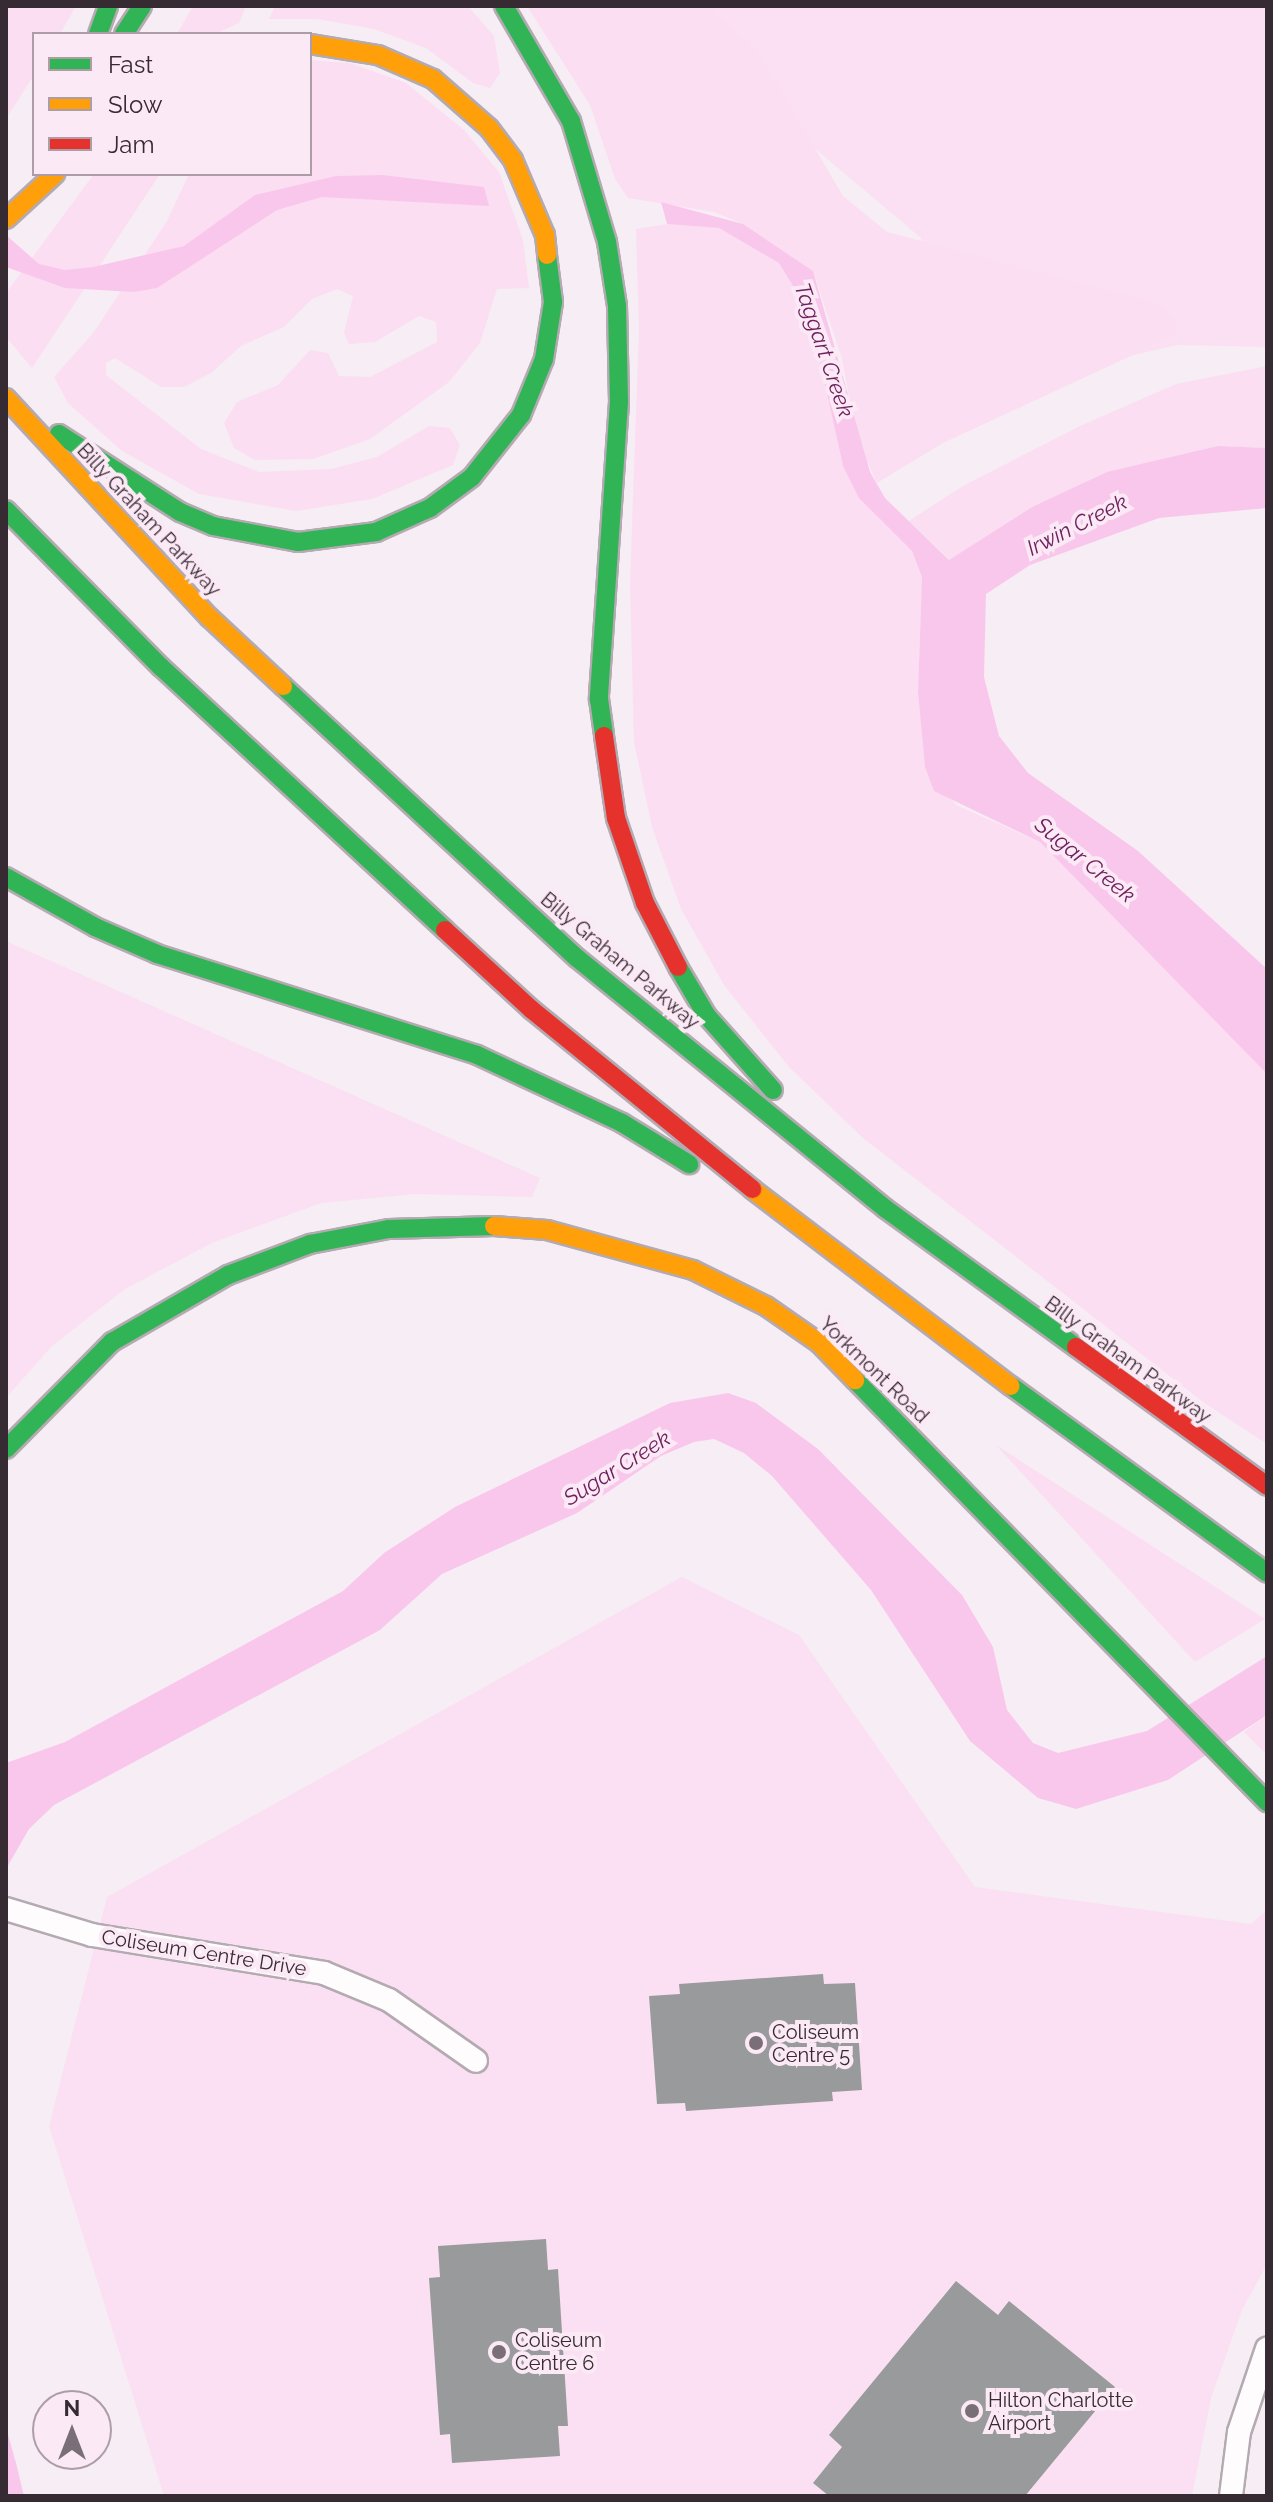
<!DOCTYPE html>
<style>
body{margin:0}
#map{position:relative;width:1273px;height:2502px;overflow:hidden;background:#f7edf4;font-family:Raleway,sans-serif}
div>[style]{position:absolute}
.built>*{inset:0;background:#fae0f2}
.green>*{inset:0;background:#fbdef2}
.water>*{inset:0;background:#fac7ec}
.building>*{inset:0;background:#999a9b}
.roads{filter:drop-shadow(2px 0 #b4aab1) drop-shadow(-2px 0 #b4aab1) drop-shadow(0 2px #b4aab1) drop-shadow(0 -2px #b4aab1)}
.street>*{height:22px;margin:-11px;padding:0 11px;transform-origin:11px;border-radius:11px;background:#fefcfd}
.fast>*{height:18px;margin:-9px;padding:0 9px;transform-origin:9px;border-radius:9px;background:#30b455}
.slow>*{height:18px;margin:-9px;padding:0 9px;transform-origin:9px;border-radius:9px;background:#ff9f0a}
.jam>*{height:18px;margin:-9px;padding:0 9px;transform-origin:9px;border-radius:9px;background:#e5322d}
.dots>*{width:22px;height:22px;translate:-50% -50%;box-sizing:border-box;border:4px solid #fbe9f5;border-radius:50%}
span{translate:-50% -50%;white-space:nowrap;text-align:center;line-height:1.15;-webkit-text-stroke:8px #fbe9f5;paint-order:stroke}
.street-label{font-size:20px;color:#372b33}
.poi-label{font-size:20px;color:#372b33}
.left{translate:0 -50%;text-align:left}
.water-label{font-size:22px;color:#6f215e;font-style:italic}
.frame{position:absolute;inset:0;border:8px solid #372b33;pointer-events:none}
.legend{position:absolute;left:32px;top:32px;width:280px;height:144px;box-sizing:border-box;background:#fbe9f5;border:2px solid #ad9da7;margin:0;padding:10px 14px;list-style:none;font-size:24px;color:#372b33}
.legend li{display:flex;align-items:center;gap:16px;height:40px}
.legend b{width:40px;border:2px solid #ad9da7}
.north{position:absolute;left:32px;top:2390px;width:80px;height:80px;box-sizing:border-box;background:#fbe9f5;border:2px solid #ad9da7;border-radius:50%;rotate:0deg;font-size:22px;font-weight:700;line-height:32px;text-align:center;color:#372b33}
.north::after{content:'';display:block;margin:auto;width:28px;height:36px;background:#7a6f77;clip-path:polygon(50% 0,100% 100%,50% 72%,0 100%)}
</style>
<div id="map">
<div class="built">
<i style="clip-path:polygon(646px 6px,1267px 6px,1267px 347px,1178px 345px,1081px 367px,948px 359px,921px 238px)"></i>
<i style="clip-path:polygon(6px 941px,540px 1178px,532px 1197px,415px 1194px,321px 1203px,212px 1243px,125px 1289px,51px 1347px,6px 1398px)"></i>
<i style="clip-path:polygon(682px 1577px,799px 1635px,975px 1887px,1251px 1924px,1267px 1910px,1267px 2264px,1242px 2310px,1211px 2398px,1192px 2496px,164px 2496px,49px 2126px,107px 1897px)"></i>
</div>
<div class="green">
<i style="clip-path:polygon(6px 6px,76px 6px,60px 34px,34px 34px,34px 75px,6px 119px)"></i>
<i style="clip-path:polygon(193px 6px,246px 6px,239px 23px,215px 34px,177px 34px)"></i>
<i style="clip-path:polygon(275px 6px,468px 6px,494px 36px,500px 73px,490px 88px,473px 83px,426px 48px,374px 29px,317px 19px,269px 19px)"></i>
<i style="clip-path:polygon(527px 6px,707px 6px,758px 51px,843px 196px,887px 232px,1161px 304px,1176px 320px,1176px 335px,943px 443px,877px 483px,858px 442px,842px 359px,813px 271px,743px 224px,714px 212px,628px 198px,615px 179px,590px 105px)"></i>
<i style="clip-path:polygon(310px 60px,350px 63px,406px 83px,464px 130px,499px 172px,523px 240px,529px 288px,497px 289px,480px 343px,449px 382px,370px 439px,313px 459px,255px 460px,234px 448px,224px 423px,237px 402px,278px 385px,310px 350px,328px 353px,339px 376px,370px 377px,437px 342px,436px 322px,419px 316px,375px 342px,349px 344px,344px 333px,353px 296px,337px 289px,312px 299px,284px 327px,241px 346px,211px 373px,184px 387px,161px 387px,115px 358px,106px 363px,106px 375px,201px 449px,259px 472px,331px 469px,377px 457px,429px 426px,450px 428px,460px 445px,453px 465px,372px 499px,296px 511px,199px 494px,122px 451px,68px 403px,54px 377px,94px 332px,167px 221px,189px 174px,310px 174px)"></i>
<i style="clip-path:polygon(94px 174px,160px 174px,32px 368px,6px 337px,6px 293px)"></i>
<i style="clip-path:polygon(667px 224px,719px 228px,747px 243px,780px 263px,809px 312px,843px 466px,877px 516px,912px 551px,922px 577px,918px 692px,925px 767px,956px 805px,1040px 842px,1267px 1074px,1267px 1444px,1203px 1402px,863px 1138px,789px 1067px,724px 985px,681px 909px,652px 827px,634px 742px,630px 584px,639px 330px,636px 229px)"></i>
<i style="clip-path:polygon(1267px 366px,1267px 448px,1218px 446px,1032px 507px,950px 560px,909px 521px,961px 487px,1080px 426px,1176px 384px)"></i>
<i style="clip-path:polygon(996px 1445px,1265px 1619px,1195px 1662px)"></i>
<i style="clip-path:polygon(1267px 1715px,1267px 1755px,1244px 1732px)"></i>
</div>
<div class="water">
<i style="clip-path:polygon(382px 175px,484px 187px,489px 206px,322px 197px,277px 210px,157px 288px,134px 292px,65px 288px,6px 267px,6px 235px,39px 264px,65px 270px,93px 267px,184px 246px,255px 195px,336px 176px)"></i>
<i style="clip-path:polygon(661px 202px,743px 224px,813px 271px,870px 472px,885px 498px,949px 560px,1032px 507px,1107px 472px,1218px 446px,1267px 448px,1267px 508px,1159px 518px,1030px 565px,986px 594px,984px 677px,999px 736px,1028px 773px,1138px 851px,1267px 969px,1267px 1074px,1040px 842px,934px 791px,925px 767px,918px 692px,922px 577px,912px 551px,859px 498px,843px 466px,809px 312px,779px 263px,719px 228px,667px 224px)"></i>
<i style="clip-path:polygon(728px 1393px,756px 1403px,818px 1449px,962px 1595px,993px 1647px,1007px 1710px,1033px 1743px,1058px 1753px,1147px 1731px,1267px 1656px,1267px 1715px,1168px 1780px,1076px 1809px,1038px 1798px,970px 1741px,871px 1590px,772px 1476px,744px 1453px,714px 1439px,694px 1442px,661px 1456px,577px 1513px,442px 1574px,380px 1630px,54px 1805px,29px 1829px,6px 1869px,6px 1763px,65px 1742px,343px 1591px,384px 1553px,455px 1507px,670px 1403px)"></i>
<i style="clip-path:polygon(6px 2427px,16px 2463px,24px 2496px,6px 2496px)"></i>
</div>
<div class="building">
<i style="clip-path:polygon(823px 1974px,824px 1984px,855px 1983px,862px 2090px,832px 2092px,833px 2101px,686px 2111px,685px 2103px,657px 2104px,649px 1996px,680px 1994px,679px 1984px)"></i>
<i style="clip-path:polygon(546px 2239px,548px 2270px,558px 2269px,568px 2426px,558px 2426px,560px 2456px,452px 2463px,450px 2434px,440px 2435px,429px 2278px,440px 2277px,438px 2246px)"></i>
<i style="clip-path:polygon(956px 2281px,998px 2315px,1009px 2301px,1115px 2387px,1025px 2496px,829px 2496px,813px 2483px,842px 2447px,829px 2435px)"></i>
</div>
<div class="roads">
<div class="street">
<i style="left:6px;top:1909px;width:90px;rotate:16.8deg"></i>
<i style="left:92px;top:1935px;width:235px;rotate:9.3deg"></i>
<i style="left:324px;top:1973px;width:70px;rotate:22.6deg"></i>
<i style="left:389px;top:2000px;width:106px;rotate:35deg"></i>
<i style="left:1231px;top:2496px;width:64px;rotate:-82.9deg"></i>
<i style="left:1239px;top:2432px;width:88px;rotate:-71.4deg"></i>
</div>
<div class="fast">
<i style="left:504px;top:6px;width:133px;rotate:59.8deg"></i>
<i style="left:571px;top:121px;width:126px;rotate:73.4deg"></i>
<i style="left:607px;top:242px;width:65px;rotate:81.1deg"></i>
<i style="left:617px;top:306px;width:96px;rotate:88.8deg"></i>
<i style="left:619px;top:402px;width:298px;rotate:93.9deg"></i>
<i style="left:599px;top:699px;width:37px;rotate:82deg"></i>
<i style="left:98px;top:34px;width:30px;rotate:-70deg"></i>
<i style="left:124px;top:34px;width:33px;rotate:-57deg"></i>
<i style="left:59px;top:434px;width:144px;rotate:32.8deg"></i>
<i style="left:180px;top:512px;width:36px;rotate:23deg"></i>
<i style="left:213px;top:526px;width:86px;rotate:10.7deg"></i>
<i style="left:298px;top:542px;width:79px;rotate:-7.3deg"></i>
<i style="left:376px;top:532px;width:59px;rotate:-24deg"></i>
<i style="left:430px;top:508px;width:52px;rotate:-36.4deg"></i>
<i style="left:472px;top:477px;width:79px;rotate:-51.7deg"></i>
<i style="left:521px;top:415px;width:61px;rotate:-67.7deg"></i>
<i style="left:544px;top:359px;width:58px;rotate:-81deg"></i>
<i style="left:553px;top:302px;width:47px;rotate:-97.3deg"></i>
<i style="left:6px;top:510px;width:221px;rotate:45.4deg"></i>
<i style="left:161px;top:667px;width:387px;rotate:42.8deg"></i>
<i style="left:283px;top:686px;width:401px;rotate:42.8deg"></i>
<i style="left:577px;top:958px;width:398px;rotate:39.1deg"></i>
<i style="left:886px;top:1209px;width:235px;rotate:36deg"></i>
<i style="left:6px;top:877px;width:102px;rotate:29.3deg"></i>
<i style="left:95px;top:927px;width:68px;rotate:23.5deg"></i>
<i style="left:157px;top:954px;width:336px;rotate:17.5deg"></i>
<i style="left:477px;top:1055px;width:160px;rotate:25.1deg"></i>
<i style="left:622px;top:1123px;width:79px;rotate:31.5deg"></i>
<i style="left:678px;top:967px;width:57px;rotate:59.4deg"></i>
<i style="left:707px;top:1016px;width:99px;rotate:48.3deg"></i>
<i style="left:855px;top:1380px;width:590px;rotate:45.69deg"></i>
<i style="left:1011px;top:1386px;width:317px;rotate:36.1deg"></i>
<i style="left:6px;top:1449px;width:151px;rotate:-45.3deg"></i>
<i style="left:112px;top:1342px;width:134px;rotate:-30deg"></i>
<i style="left:228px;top:1275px;width:88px;rotate:-20.7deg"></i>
<i style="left:310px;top:1244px;width:80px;rotate:-10.8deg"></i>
<i style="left:389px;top:1229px;width:105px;rotate:-1.6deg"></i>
</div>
<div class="slow">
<i style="left:310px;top:44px;width:69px;rotate:9.2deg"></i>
<i style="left:378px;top:55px;width:60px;rotate:23.6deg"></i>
<i style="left:433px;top:79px;width:74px;rotate:41.2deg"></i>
<i style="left:489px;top:128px;width:40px;rotate:53deg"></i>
<i style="left:513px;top:160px;width:82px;rotate:66.9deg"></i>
<i style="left:545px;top:235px;width:20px;rotate:84deg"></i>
<i style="left:6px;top:219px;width:67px;rotate:-42.6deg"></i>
<i style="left:6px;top:398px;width:300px;rotate:47.2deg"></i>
<i style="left:210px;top:618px;width:100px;rotate:43deg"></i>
<i style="left:752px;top:1189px;width:325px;rotate:37.3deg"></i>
<i style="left:494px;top:1226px;width:53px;rotate:4.3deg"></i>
<i style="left:547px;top:1230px;width:151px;rotate:15.3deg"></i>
<i style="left:693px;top:1270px;width:81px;rotate:26.3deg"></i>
<i style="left:766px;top:1306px;width:65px;rotate:34.9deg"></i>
<i style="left:819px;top:1343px;width:52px;rotate:45.8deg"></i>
</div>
<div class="jam">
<i style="left:604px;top:736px;width:83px;rotate:81.7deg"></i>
<i style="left:616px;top:818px;width:90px;rotate:71.2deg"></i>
<i style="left:645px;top:903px;width:72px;rotate:62.7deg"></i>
<i style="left:445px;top:930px;width:118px;rotate:42.6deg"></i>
<i style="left:532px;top:1010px;width:284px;rotate:39.1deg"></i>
<i style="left:1076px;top:1347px;width:236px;rotate:36deg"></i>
</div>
</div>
<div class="dots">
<i style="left:756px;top:2043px;background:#7a6f77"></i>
<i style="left:499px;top:2352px;background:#7a6f77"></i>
<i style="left:972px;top:2411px;background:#7a6f77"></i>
</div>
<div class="street-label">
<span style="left:149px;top:520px;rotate:47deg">Billy Graham Parkway</span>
<span style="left:620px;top:961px;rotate:40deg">Billy Graham Parkway</span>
<span style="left:1128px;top:1360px;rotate:36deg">Billy Graham Parkway</span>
<span style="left:874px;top:1370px;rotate:44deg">Yorkmont Road</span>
<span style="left:204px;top:1953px;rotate:9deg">Coliseum Centre Drive</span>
</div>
<div class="poi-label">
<span class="left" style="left:772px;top:2044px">Coliseum<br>Centre 5</span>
<span class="left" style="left:515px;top:2352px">Coliseum<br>Centre 6</span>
<span class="left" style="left:988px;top:2412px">Hilton Charlotte<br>Airport</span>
</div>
<div class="water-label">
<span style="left:824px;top:350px;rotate:71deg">Taggart Creek</span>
<span style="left:1077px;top:525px;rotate:-27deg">Irwin Creek</span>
<span style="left:1085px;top:860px;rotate:39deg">Sugar Creek</span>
<span style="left:617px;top:1468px;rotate:-32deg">Sugar Creek</span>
</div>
<div class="frame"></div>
<ul class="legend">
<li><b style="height:10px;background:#30b455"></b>Fast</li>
<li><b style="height:10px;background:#ff9f0a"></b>Slow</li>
<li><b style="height:10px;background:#e5322d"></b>Jam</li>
</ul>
<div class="north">N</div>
</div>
